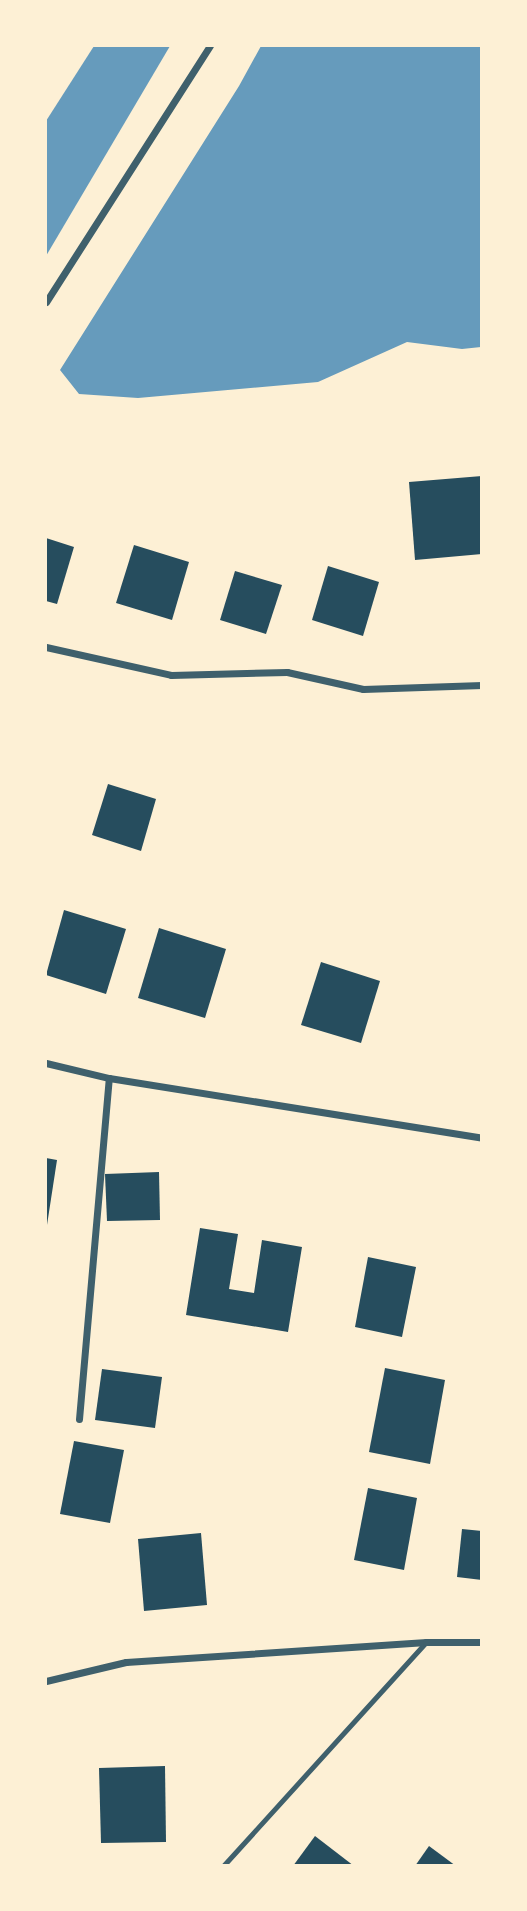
<!DOCTYPE html>
<style>
body{margin:0}
#map{position:relative;width:527px;height:1911px;overflow:hidden;background:#fdf0d5;font-family:Barlow,sans-serif}
div>[style]{position:absolute}
.water>*{inset:0;background:#669bbc}
.building>*{inset:0;background:#264d5e}
.service>*{height:5px;margin:-2.5px;padding:0 2.5px;transform-origin:2.5px;border-radius:2.5px;background:#3f606c}
.minor>*{height:7px;margin:-3.5px;padding:0 3.5px;transform-origin:3.5px;border-radius:3.5px;background:#3f606c}
span{translate:-50% -50%;white-space:nowrap;text-align:center;line-height:1.15;-webkit-text-stroke:5px #fdf0d5;paint-order:stroke}
.frame{position:absolute;inset:0;border:47px solid #fdf0d5;pointer-events:none}
</style>
<div id="map">
<div class="water">
<i style="clip-path:polygon(94px 46px,170px 46px,46px 256px,46px 121px)"></i>
<i style="clip-path:polygon(261px 46px,481px 46px,481px 347px,462px 349px,407px 342px,318px 382px,138px 398px,79px 394px,60px 370px,239px 86px)"></i>
</div>
<div class="building">
<i style="clip-path:polygon(482px 476px,482px 554px,415px 560px,409px 482px)"></i>
<i style="clip-path:polygon(46px 538px,74px 547px,57px 604px,46px 601px)"></i>
<i style="clip-path:polygon(134px 545px,189px 562px,172px 620px,116px 603px)"></i>
<i style="clip-path:polygon(328px 566px,379px 582px,363px 636px,312px 620px)"></i>
<i style="clip-path:polygon(235px 571px,282px 585px,266px 634px,220px 620px)"></i>
<i style="clip-path:polygon(108px 784px,156px 799px,141px 851px,92px 835px)"></i>
<i style="clip-path:polygon(64px 910px,126px 929px,106px 994px,46px 975px)"></i>
<i style="clip-path:polygon(159px 928px,226px 949px,205px 1018px,138px 998px)"></i>
<i style="clip-path:polygon(321px 962px,380px 981px,361px 1043px,301px 1025px)"></i>
<i style="clip-path:polygon(46px 1158px,57px 1160px,47px 1225px,46px 1225px)"></i>
<i style="clip-path:polygon(159px 1172px,160px 1220px,107px 1221px,105px 1174px)"></i>
<i style="clip-path:polygon(200px 1228px,238px 1234px,229px 1289px,254px 1293px,262px 1240px,302px 1247px,288px 1332px,186px 1315px)"></i>
<i style="clip-path:polygon(368px 1257px,416px 1267px,402px 1337px,355px 1327px)"></i>
<i style="clip-path:polygon(385px 1368px,445px 1380px,430px 1464px,369px 1452px)"></i>
<i style="clip-path:polygon(102px 1369px,162px 1377px,155px 1428px,95px 1420px)"></i>
<i style="clip-path:polygon(74px 1441px,124px 1450px,110px 1523px,60px 1514px)"></i>
<i style="clip-path:polygon(368px 1488px,417px 1498px,404px 1570px,354px 1560px)"></i>
<i style="clip-path:polygon(462px 1529px,482px 1531px,482px 1580px,457px 1577px)"></i>
<i style="clip-path:polygon(201px 1533px,207px 1605px,144px 1611px,138px 1539px)"></i>
<i style="clip-path:polygon(165px 1766px,166px 1842px,101px 1843px,99px 1768px)"></i>
<i style="clip-path:polygon(315px 1836px,354px 1866px,293px 1866px)"></i>
<i style="clip-path:polygon(429px 1846px,456px 1866px,415px 1866px)"></i>
</div>
<div class="service">
<i style="left:223px;top:1866px;width:302px;rotate:-47.8deg"></i>
</div>
<div class="minor">
<i style="left:46px;top:302px;width:304px;rotate:-57.4deg"></i>
<i style="left:46px;top:647px;width:128px;rotate:12.6deg"></i>
<i style="left:171px;top:675px;width:116px;rotate:-1.5deg"></i>
<i style="left:287px;top:672px;width:78px;rotate:12.6deg"></i>
<i style="left:363px;top:689px;width:119px;rotate:-1.9deg"></i>
<i style="left:46px;top:1063px;width:65px;rotate:13.4deg"></i>
<i style="left:109px;top:1078px;width:378px;rotate:9.1deg"></i>
<i style="left:79px;top:1419px;width:342px;rotate:-85deg"></i>
<i style="left:46px;top:1681px;width:82px;rotate:-13.4deg"></i>
<i style="left:126px;top:1662px;width:301px;rotate:-3.8deg"></i>
<i style="left:426px;top:1642px;width:56px"></i>
</div>
<div class="frame"></div>
</div>
